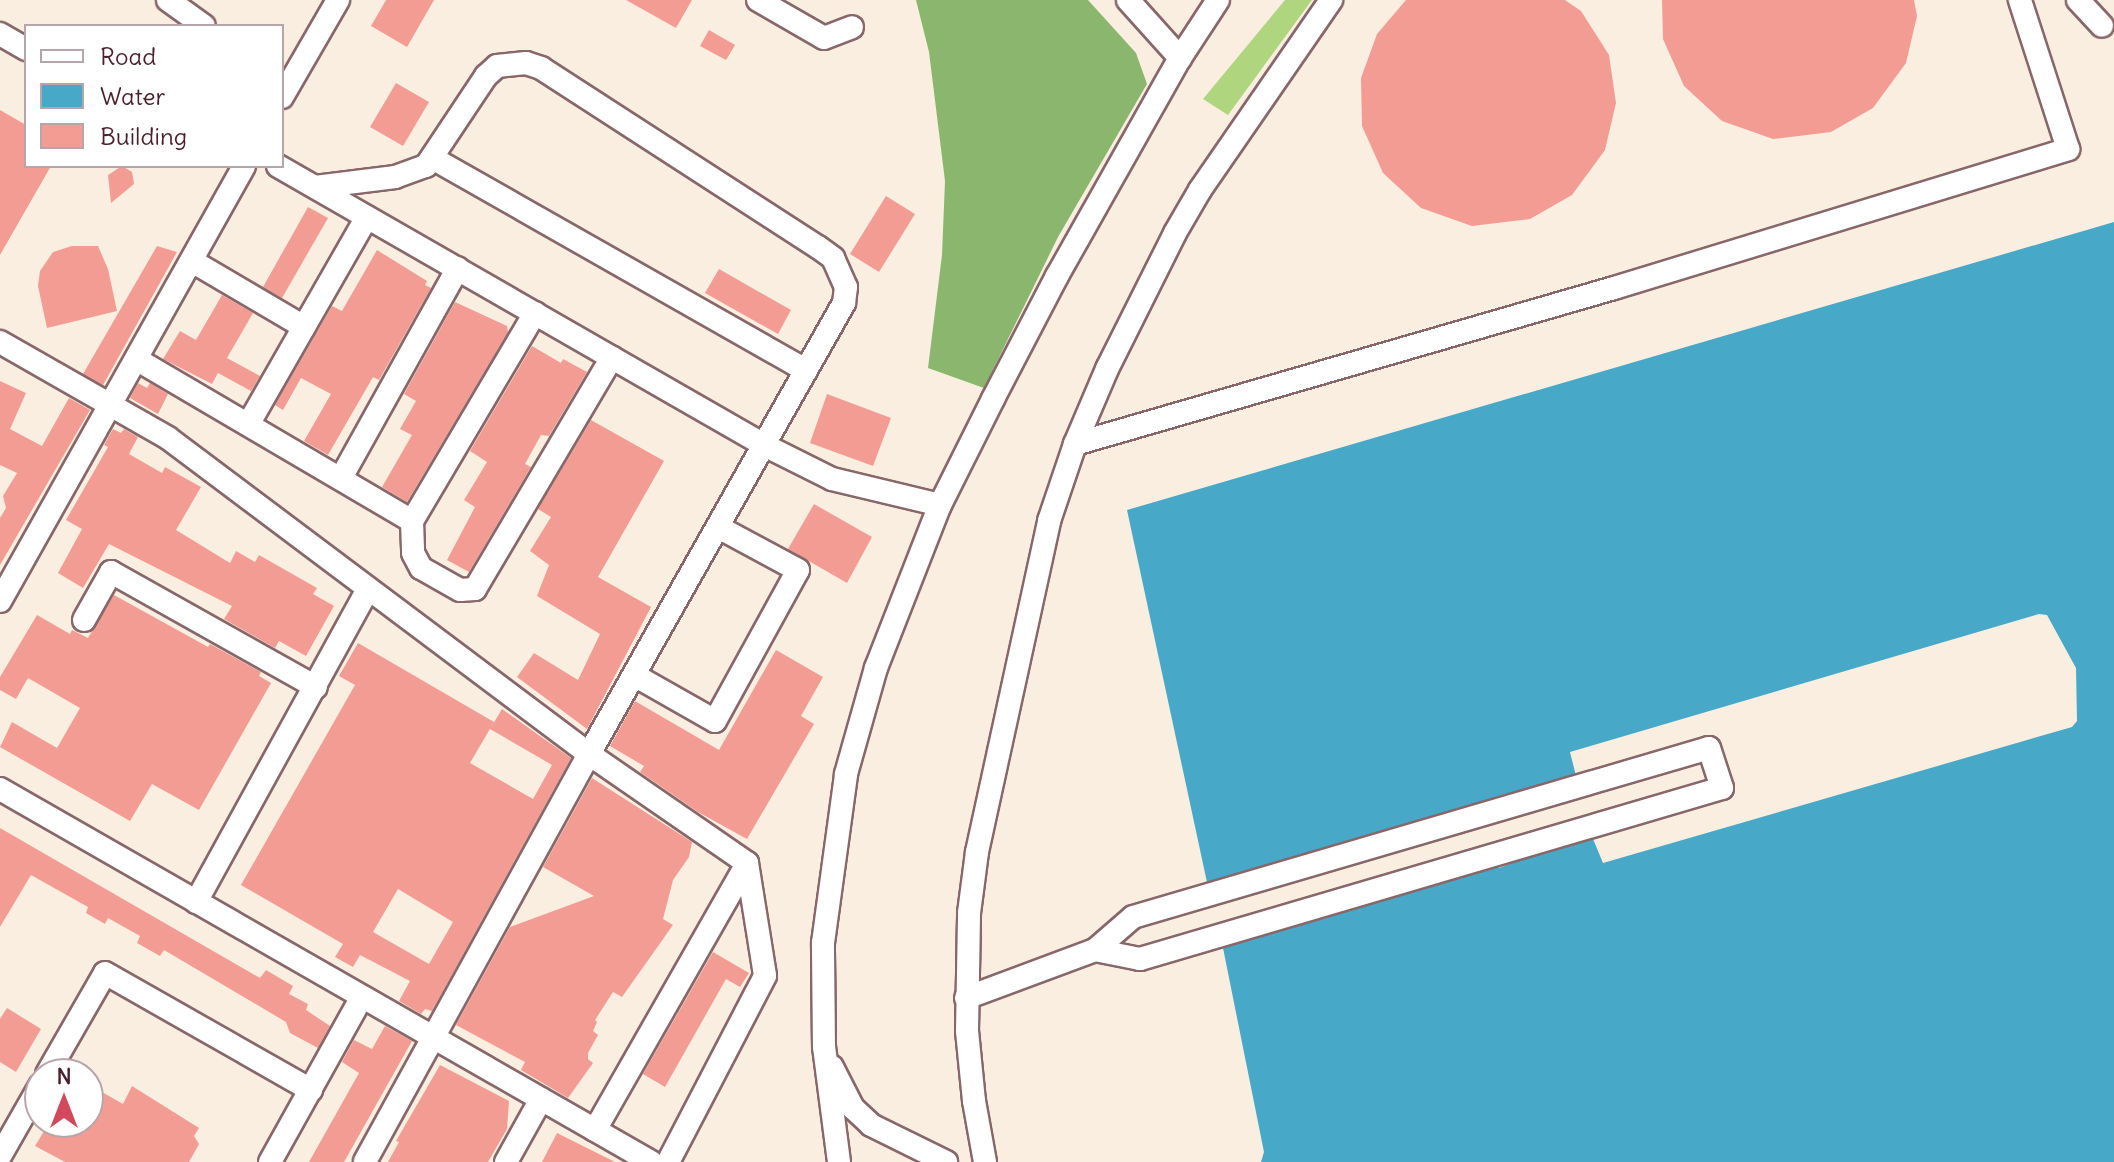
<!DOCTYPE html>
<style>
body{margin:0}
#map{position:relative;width:2114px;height:1162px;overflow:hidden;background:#f9eedf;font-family:Delius,sans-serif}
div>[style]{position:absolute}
.green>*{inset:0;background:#afd57f}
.forest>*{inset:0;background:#8bb66e}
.water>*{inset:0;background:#47a9c7}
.building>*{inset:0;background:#f39c94}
.roads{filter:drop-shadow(2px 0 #87676a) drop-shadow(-2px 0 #87676a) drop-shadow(0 2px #87676a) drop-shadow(0 -2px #87676a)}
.minor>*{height:22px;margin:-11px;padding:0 11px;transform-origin:11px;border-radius:11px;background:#fff}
span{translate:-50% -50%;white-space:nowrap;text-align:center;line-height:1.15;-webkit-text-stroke:8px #fff;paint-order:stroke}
.legend{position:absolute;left:24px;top:24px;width:260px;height:144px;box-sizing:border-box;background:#fff;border:2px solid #b7a5aa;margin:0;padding:10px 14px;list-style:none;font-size:24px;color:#4a1f2b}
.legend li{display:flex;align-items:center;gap:16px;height:40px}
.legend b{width:40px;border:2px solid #b7a5aa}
.north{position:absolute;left:24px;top:1058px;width:80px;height:80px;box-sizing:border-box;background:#fff;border:2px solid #b7a5aa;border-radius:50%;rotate:0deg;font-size:22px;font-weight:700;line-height:32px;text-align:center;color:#4a1f2b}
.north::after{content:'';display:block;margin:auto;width:28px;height:36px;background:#d1495b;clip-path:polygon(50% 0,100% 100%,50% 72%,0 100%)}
</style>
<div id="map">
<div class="green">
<i style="clip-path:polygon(1285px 0,1312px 0,1228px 115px,1203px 99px)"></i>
</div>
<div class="forest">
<i style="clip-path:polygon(916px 0,1088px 0,1136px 53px,1147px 84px,1058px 237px,984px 388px,928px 368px,942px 255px,945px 181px,929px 52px)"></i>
</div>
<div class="water">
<i style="clip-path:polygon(2114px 222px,2114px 1162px,1261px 1162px,1264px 1152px,1222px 943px,1398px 891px,1401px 895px,1418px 890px,1418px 885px,1496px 862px,1499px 868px,1515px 862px,1514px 857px,1591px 834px,1603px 863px,2072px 727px,2077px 721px,2076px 668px,2047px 615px,2039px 614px,1570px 752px,1577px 780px,1500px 802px,1497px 798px,1478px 803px,1479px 808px,1402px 831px,1399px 826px,1381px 831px,1382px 837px,1208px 887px,1127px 510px)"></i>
</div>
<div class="building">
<i style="clip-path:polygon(386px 0,434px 0,407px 47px,371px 26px)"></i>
<i style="clip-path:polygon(626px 0,692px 0,676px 28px)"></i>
<i style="clip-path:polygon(1406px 0,1565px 0,1581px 11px,1609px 55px,1616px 103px,1605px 150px,1572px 195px,1530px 219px,1472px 226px,1421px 208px,1383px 173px,1362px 126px,1361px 78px,1377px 34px)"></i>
<i style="clip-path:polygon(1662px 0,1914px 0,1917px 16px,1906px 63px,1873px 108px,1831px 132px,1773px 139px,1722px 121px,1684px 86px,1663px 39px)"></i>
<i style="clip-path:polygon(709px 30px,735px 45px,726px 60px,700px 46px)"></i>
<i style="clip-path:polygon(396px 83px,429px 102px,403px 146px,370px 127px)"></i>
<i style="clip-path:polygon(0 110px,26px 125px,26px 166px,51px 166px,0 255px)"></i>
<i style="clip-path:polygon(122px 166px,132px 172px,134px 184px,111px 203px,108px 175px)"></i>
<i style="clip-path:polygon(886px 196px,915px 214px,879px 272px,850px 254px)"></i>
<i style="clip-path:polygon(308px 207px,328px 218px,282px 298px,263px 287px)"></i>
<i style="clip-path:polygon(72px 246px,98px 246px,108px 269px,117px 311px,47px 328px,38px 286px,40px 271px,53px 252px)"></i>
<i style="clip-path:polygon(157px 246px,177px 252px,103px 385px,83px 374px)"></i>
<i style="clip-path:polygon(377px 250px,427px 281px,425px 285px,431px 288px,379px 380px,373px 377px,328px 455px,304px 441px,331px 394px,301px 378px,283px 410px,275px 405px,332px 306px,342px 311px)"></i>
<i style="clip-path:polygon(719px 269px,791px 310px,778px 334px,705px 293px)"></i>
<i style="clip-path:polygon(222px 295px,253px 313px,227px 358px,260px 376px,251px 391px,218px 373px,212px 384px,163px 359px,180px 331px,196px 340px)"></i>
<i style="clip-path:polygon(455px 302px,507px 326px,508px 332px,407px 502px,382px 487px,412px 435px,400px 429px,416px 401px,404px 394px)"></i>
<i style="clip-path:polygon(532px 346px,561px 363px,563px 359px,587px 372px,549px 436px,541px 435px,525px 464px,531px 467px,469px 572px,447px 560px,475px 507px,464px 500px,487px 462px,470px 451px)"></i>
<i style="clip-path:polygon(0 381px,26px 393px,10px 429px,42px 446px,69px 398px,90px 410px,0 565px,0 518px,6px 508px,3px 496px,17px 473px,0 465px)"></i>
<i style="clip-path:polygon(138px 383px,147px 388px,150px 383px,168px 394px,158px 414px,130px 398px)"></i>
<i style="clip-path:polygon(827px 394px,891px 418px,873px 466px,810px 443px)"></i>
<i style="clip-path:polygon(591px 420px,664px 461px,598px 577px,651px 607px,587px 729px,517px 677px,534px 653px,578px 680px,600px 634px,537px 596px,549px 565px,530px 551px,551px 517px,538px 509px)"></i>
<i style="clip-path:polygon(113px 429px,121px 433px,124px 429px,138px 437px,129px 454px,162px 473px,165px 467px,201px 487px,176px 530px,230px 563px,236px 551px,255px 562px,259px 555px,317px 588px,313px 594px,334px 606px,306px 656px,279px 641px,275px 648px,224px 619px,232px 606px,109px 544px,83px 588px,58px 573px,82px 529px,66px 520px,108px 447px,104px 445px)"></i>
<i style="clip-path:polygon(814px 504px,872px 537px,847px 583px,788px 549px)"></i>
<i style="clip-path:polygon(114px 595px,208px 647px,210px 644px,261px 672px,259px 676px,271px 683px,199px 810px,152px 784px,130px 821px,0 747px,12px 722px,57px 748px,80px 708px,28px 678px,16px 699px,0 690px,0 677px,37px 615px,70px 634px,72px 630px,88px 638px)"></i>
<i style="clip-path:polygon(evenodd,358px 643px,494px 722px,470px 763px,533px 799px,552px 765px,490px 729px,502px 709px,571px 758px,432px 1011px,425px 1009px,421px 1014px,399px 1001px,410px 981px,360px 955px,353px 967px,335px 957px,343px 944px,241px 885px,355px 685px,339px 676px,358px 643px,398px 889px,453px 922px,429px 964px,373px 932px,398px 889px)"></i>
<i style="clip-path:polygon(776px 650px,823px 677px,801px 716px,814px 724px,747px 839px,698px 812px,640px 772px,644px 766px,610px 746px,635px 701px,719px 750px)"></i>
<i style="clip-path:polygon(592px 778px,692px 842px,689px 857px,673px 880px,663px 919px,673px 925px,622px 997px,613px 992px,595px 1020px,597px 1022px,593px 1031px,598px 1035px,588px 1053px,588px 1059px,593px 1063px,568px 1098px,521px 1070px,525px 1062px,456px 1025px,510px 927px,594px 896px,543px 867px)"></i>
<i style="clip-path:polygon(0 828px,260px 978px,266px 970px,293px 986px,289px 994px,308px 1004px,306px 1010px,330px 1026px,318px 1048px,290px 1033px,286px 1022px,164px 950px,160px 956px,137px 943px,140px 936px,108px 918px,105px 924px,86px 913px,88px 907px,31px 875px,0 927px)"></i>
<i style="clip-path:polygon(713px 952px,749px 973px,740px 987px,726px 979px,665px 1087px,643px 1074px)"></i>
<i style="clip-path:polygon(7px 1008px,41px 1029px,16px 1072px,0 1062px,0 1019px)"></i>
<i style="clip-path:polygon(385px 1026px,412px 1041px,344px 1162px,309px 1162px,359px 1073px,342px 1062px,354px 1040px,372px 1049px)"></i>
<i style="clip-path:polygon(440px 1065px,509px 1101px,507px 1129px,488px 1162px,388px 1162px,399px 1142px,396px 1141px)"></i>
<i style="clip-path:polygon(88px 1084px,123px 1104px,132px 1086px,199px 1128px,194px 1136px,199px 1144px,189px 1162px,65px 1162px,35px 1146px,49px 1123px,68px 1134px,73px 1122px,88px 1122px)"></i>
<i style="clip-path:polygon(557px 1133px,615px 1162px,542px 1162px)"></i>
</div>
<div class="roads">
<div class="minor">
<i style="left:168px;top:0;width:44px;rotate:35.8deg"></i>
<i style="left:758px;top:0;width:76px;rotate:29.9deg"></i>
<i style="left:824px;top:38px;width:30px;rotate:-21deg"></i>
<i style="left:1128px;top:0;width:78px;rotate:48.1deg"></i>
<i style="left:2078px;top:0;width:35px;rotate:47deg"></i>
<i style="left:0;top:34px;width:30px;rotate:30deg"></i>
<i style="left:282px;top:97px;width:112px;rotate:-60deg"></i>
<i style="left:434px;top:159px;width:428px;rotate:29.6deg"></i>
<i style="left:278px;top:166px;width:560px;rotate:29.86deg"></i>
<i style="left:764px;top:445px;width:76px;rotate:26.6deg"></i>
<i style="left:832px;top:479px;width:111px;rotate:13.5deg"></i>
<i style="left:315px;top:187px;width:81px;rotate:-7.1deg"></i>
<i style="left:395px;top:177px;width:33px;rotate:-20deg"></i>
<i style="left:426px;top:166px;width:108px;rotate:-56.3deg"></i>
<i style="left:486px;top:76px;width:15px;rotate:-42deg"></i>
<i style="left:497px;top:66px;width:29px;rotate:-6deg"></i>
<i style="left:526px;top:63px;width:16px;rotate:18deg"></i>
<i style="left:541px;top:68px;width:330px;rotate:32.9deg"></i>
<i style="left:818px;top:247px;width:19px;rotate:36deg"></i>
<i style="left:833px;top:258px;width:32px;rotate:66deg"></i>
<i style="left:846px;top:287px;width:16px;rotate:97deg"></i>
<i style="left:844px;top:303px;width:518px;rotate:119.48deg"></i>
<i style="left:589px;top:754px;width:465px;rotate:118.8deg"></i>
<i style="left:192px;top:261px;width:130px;rotate:30.5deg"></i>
<i style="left:535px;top:313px;width:242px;rotate:120.6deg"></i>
<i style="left:412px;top:521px;width:32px;rotate:88deg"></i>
<i style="left:413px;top:553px;width:17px;rotate:62deg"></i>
<i style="left:421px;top:568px;width:45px;rotate:29.4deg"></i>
<i style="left:460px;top:590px;width:15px;rotate:-4deg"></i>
<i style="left:475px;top:589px;width:269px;rotate:-59.4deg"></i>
<i style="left:0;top:342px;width:193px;rotate:29.7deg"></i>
<i style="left:168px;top:438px;width:526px;rotate:36.89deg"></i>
<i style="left:589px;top:754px;width:192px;rotate:34.6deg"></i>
<i style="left:747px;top:863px;width:114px;rotate:80.9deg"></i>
<i style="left:765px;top:976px;width:210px;rotate:117.5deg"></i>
<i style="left:136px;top:359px;width:320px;rotate:30.4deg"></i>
<i style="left:249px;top:423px;width:237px;rotate:-60.2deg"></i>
<i style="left:1075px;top:444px;width:561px;rotate:-16.14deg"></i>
<i style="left:1614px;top:288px;width:475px;rotate:-17deg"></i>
<i style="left:2068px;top:149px;width:157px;rotate:-107.9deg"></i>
<i style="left:341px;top:478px;width:240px;rotate:-60.9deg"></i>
<i style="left:0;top:601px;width:499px;rotate:-60.7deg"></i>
<i style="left:84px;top:620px;width:55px;rotate:-60.6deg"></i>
<i style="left:111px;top:572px;width:235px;rotate:29.3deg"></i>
<i style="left:634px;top:675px;width:93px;rotate:29.6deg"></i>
<i style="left:715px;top:721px;width:172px;rotate:-61.2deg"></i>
<i style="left:798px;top:570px;width:91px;rotate:-151.7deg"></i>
<i style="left:0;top:789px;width:750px;rotate:29.81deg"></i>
<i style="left:196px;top:902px;width:355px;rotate:-61.2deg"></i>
<i style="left:966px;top:998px;width:138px;rotate:-20.4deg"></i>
<i style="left:1095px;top:950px;width:50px;rotate:-41deg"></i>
<i style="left:1133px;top:917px;width:600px;rotate:-16.35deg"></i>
<i style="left:1709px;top:748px;width:42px;rotate:72deg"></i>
<i style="left:1722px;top:788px;width:607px;rotate:163.63deg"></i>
<i style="left:1140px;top:959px;width:46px;rotate:-168.7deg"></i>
<i style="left:832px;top:1067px;width:46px;rotate:62.9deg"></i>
<i style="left:853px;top:1108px;width:25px;rotate:43deg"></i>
<i style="left:871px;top:1125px;width:84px;rotate:26.3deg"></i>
<i style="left:47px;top:1074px;width:116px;rotate:-60.1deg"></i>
<i style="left:105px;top:973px;width:237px;rotate:29.6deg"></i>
<i style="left:595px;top:1130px;width:307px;rotate:-60.3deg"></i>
<i style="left:0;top:1156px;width:81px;rotate:-60.3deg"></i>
<i style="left:270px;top:1162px;width:189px;rotate:-60.9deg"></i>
<i style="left:506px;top:1162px;width:72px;rotate:-60.9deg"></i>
<i style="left:839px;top:1162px;width:116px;rotate:-97.4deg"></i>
<i style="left:824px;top:1047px;width:104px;rotate:-90.6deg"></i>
<i style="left:823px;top:943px;width:171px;rotate:-82.2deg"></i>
<i style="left:846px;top:774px;width:110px;rotate:-74.2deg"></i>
<i style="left:876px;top:668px;width:175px;rotate:-68.6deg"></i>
<i style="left:940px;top:505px;width:119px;rotate:-63.4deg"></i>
<i style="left:993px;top:399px;width:139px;rotate:-62.5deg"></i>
<i style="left:1057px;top:276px;width:250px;rotate:-60.6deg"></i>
<i style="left:1180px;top:58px;width:69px;rotate:-56.8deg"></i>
<i style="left:985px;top:1162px;width:62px;rotate:-100.2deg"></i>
<i style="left:974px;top:1101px;width:70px;rotate:-95.7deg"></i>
<i style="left:967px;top:1031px;width:118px;rotate:-89deg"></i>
<i style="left:969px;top:913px;width:62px;rotate:-82.5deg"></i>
<i style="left:977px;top:852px;width:339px;rotate:-77.7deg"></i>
<i style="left:1049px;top:521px;width:81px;rotate:-71.3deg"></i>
<i style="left:1075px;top:444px;width:82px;rotate:-66.9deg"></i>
<i style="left:1107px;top:369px;width:152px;rotate:-63.4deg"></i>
<i style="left:1175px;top:233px;width:50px;rotate:-59.8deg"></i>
<i style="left:1200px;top:190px;width:231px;rotate:-55.4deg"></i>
</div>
</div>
<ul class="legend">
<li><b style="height:10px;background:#fff"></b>Road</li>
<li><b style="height:22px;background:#47a9c7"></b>Water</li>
<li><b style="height:22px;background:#f39c94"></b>Building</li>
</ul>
<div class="north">N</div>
</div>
